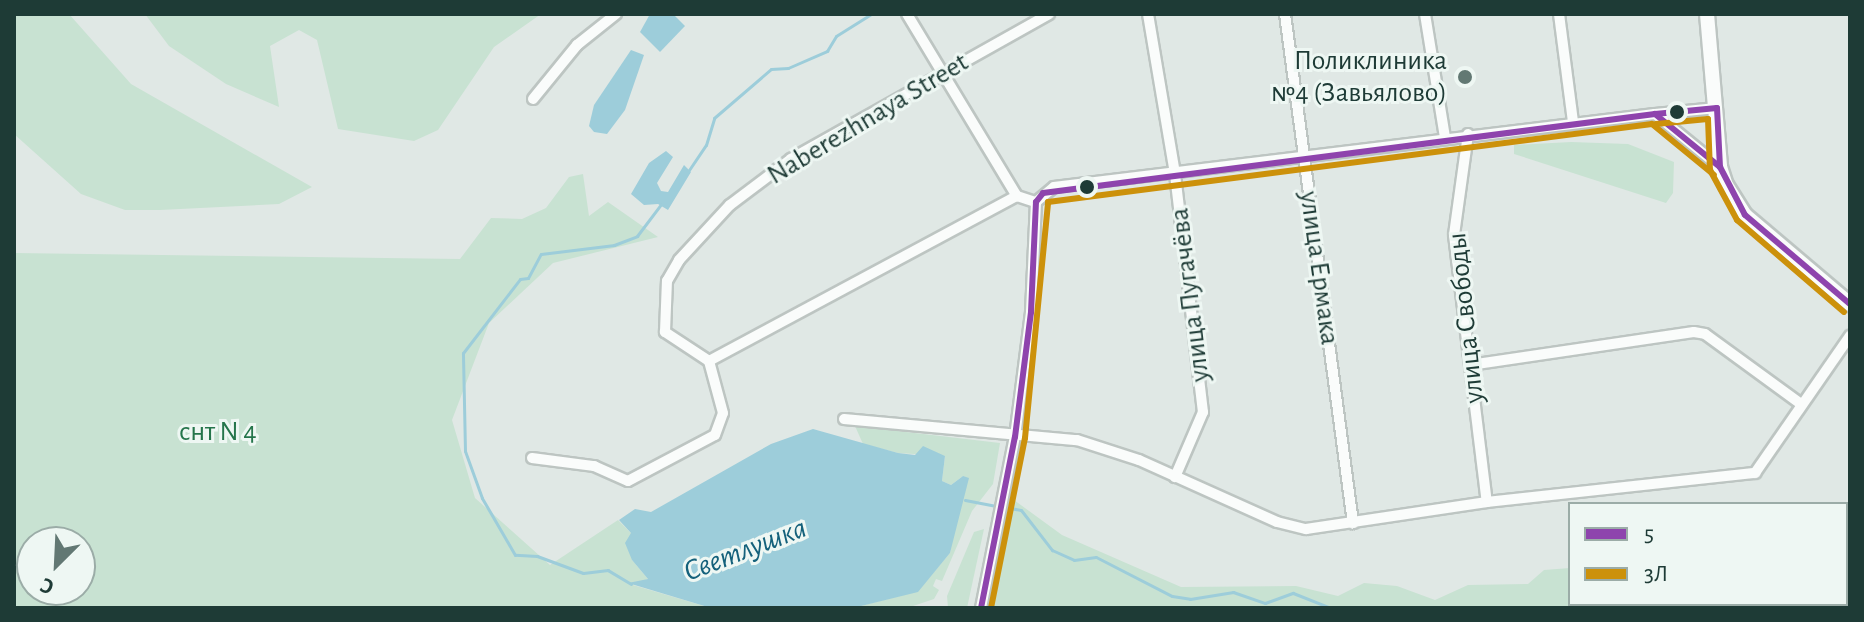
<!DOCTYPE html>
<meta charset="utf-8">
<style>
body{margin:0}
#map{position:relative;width:1864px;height:622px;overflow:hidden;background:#e0e8e5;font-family:"Alegreya Sans",sans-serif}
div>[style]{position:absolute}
.green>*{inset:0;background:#c8e2d2}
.water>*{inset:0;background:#9dcdda}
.stream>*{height:3px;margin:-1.5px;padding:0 1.5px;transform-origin:1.5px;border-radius:1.5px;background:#9dcdda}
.roads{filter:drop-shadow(2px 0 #bdc5c2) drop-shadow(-2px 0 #bdc5c2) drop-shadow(0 2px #bdc5c2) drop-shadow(0 -2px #bdc5c2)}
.street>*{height:10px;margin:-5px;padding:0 5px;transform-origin:5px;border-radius:5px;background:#fafcfb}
.secondary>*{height:14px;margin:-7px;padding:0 7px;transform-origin:7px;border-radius:7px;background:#fafcfb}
.bus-1>*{height:6px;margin:-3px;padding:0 3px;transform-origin:3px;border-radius:3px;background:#8e44ad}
.bus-2>*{height:6px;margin:-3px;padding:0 3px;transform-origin:3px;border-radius:3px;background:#cc910b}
.dots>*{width:22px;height:22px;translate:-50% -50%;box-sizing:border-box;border:4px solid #eef7f3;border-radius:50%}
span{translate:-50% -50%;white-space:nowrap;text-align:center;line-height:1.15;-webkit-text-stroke:6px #eef7f3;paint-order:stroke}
.poi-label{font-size:28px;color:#1e3b36}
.right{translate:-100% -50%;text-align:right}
.street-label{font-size:28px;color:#1e3b36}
.park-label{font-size:28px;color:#25754b}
.water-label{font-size:30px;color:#14617b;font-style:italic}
.frame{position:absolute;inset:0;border:16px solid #1e3b36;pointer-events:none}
.legend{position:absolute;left:1568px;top:502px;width:280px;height:104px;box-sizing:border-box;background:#eef7f3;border:2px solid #9baca7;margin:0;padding:10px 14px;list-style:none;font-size:24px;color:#1e3b36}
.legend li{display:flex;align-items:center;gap:16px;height:40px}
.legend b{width:40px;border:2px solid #9baca7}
.north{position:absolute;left:16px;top:526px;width:80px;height:80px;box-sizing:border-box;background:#eef7f3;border:2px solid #9baca7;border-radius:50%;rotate:204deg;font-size:22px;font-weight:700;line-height:32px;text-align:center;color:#1e3b36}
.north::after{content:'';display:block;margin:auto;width:28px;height:36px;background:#627873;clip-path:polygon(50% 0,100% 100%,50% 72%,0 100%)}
</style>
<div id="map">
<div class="green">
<i style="clip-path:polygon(14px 14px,69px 14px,131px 84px,312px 187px,279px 204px,160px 210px,125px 210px,81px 194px,14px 134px)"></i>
<i style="clip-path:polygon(145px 14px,541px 14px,494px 47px,438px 130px,414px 141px,338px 129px,317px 40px,299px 30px,270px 46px,279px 107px,226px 84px,169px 46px)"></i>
<i style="clip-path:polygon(1571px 142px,1628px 144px,1674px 162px,1673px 193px,1666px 203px,1514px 154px,1514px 145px)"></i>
<i style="clip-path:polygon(evenodd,583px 174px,589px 216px,608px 202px,658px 237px,553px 263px,489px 323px,452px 420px,475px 498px,550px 565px,618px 520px,631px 533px,632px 560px,648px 579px,633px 585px,711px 608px,14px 608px,14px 253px,460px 259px,491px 218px,522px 219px,546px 208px,569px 177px,583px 174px,32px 542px,80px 542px,80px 590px,32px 590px,32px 542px)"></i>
<i style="clip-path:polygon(855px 426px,1000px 443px,993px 484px,972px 511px,942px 581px,936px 579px,933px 586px,939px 590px,934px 599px,907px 608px,853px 608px,918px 591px,950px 553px,963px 476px,951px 485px,942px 481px,945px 456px,898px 453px,863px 444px)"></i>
<i style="clip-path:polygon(1014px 500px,1062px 535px,1181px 587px,1296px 586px,1338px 596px,1364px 583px,1397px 586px,1435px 600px,1468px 585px,1528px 584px,1544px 570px,1570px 568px,1570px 604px,1846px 604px,1850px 585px,1850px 608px,993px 608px)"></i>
<i style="clip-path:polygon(984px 529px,967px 608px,948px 608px,947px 596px,974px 532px)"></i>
</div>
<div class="water">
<i style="clip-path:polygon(650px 14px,673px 14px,685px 26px,660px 52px,640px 32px)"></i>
<i style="clip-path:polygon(631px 50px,644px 55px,625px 110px,607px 134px,594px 132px,589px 126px,594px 105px)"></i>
<i style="clip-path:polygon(666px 151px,673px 157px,657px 183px,661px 191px,668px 192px,684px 165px,691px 172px,668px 210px,658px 204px,644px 205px,631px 194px,649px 163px)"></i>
<i style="clip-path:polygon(813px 429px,898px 453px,915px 455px,923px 446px,945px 456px,942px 481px,951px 485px,963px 476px,969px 478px,950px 553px,918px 592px,853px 608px,711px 608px,628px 583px,648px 579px,632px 560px,625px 543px,631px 533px,619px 520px,635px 509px,651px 512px,771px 444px)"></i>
<i style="clip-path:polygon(1846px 602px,1848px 608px,1658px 608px,1664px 604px)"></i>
</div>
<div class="stream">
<i style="left:689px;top:170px;width:30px;rotate:-56deg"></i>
<i style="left:706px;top:145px;width:28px;rotate:-73deg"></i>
<i style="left:714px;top:118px;width:75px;rotate:-40.7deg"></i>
<i style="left:771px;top:69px;width:17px;rotate:-3deg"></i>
<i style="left:788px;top:68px;width:43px;rotate:-23.6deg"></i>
<i style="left:827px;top:51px;width:17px;rotate:-59deg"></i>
<i style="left:836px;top:36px;width:41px;rotate:-32.2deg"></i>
<i style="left:965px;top:500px;width:33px;rotate:11deg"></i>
<i style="left:1004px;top:507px;width:17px;rotate:10deg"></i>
<i style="left:1021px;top:510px;width:51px;rotate:52.2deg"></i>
<i style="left:1052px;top:550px;width:24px;rotate:24deg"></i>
<i style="left:1074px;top:560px;width:22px;rotate:-8deg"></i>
<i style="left:1096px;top:557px;width:85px;rotate:27.2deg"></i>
<i style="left:1172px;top:596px;width:18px;rotate:9deg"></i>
<i style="left:1190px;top:599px;width:44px;rotate:-9.2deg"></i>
<i style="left:1233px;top:592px;width:34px;rotate:19deg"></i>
<i style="left:1265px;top:603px;width:30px;rotate:-20deg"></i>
<i style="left:1293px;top:593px;width:41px;rotate:21.5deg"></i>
<i style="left:631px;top:584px;width:27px;rotate:-149deg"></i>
<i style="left:608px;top:570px;width:25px;rotate:173deg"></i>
<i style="left:583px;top:573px;width:49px;rotate:-159.7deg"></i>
<i style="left:537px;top:556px;width:22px;rotate:-177deg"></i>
<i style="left:515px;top:555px;width:66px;rotate:-120.1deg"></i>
<i style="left:482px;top:498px;width:50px;rotate:-109.9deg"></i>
<i style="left:465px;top:451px;width:98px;rotate:-91.2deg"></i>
<i style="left:463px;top:353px;width:93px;rotate:-52.4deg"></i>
<i style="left:520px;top:279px;width:8px;rotate:-7deg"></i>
<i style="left:528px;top:278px;width:27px;rotate:-62deg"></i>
<i style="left:541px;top:254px;width:74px;rotate:-7deg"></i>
<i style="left:614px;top:245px;width:25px;rotate:-21deg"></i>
<i style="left:637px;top:236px;width:40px;rotate:-53deg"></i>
</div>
<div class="roads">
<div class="street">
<i style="left:907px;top:14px;width:213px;rotate:58.9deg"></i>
<i style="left:1017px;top:196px;width:20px;rotate:18deg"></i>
<i style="left:1148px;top:14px;width:162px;rotate:80.4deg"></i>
<i style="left:1175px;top:174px;width:240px;rotate:83.3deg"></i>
<i style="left:1203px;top:412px;width:71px;rotate:113.3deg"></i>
<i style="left:1285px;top:14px;width:514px;rotate:82.39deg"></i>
<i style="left:1425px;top:14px;width:125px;rotate:80.8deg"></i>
<i style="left:1559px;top:14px;width:109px;rotate:82.6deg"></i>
<i style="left:533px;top:99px;width:70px;rotate:-50.8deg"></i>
<i style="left:577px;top:45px;width:50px;rotate:-38.5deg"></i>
<i style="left:1655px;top:114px;width:62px;rotate:-5.5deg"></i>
<i style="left:1468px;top:134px;width:102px;rotate:97.9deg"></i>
<i style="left:1454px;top:235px;width:269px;rotate:83deg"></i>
<i style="left:1036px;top:202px;width:23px;rotate:-40deg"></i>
<i style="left:1054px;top:187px;width:605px;rotate:-6.93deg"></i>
<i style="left:1655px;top:114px;width:84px;rotate:39.2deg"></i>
<i style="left:709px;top:361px;width:349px;rotate:-28.2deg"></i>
<i style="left:1470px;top:365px;width:226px;rotate:-8.4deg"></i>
<i style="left:1694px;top:332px;width:11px;rotate:10deg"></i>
<i style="left:1705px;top:334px;width:119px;rotate:36.1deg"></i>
<i style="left:844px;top:419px;width:234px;rotate:5.2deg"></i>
<i style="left:1077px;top:440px;width:65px;rotate:17.9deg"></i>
<i style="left:1139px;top:460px;width:151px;rotate:24.2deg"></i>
<i style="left:1277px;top:522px;width:30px;rotate:14deg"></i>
<i style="left:1306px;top:529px;width:183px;rotate:-8.5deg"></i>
<i style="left:1487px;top:502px;width:270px;rotate:-6.2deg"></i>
<i style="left:1755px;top:473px;width:167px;rotate:-55.3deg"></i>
<i style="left:532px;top:458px;width:63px;rotate:7.4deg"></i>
<i style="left:594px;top:466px;width:37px;rotate:24deg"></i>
<i style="left:628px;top:481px;width:98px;rotate:-27.9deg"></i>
<i style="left:715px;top:435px;width:23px;rotate:-70deg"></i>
<i style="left:723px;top:413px;width:54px;rotate:-105.1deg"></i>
<i style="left:709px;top:361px;width:53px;rotate:-146.6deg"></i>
<i style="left:665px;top:332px;width:51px;rotate:-87.8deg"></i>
<i style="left:667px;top:281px;width:24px;rotate:-60deg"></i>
<i style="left:679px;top:260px;width:75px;rotate:-47.2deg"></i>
<i style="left:730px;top:205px;width:76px;rotate:-37deg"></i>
<i style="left:791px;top:159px;width:296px;rotate:-29.3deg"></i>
<i style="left:981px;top:608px;width:174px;rotate:-78.8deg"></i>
<i style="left:1015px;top:437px;width:126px;rotate:-82.7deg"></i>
<i style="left:1031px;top:312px;width:110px;rotate:-87.4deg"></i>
</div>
<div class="secondary">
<i style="left:1707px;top:14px;width:154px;rotate:85.1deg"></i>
<i style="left:1720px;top:167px;width:19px;rotate:72deg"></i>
<i style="left:1726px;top:185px;width:36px;rotate:58deg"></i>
<i style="left:1745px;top:215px;width:138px;rotate:40.3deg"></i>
</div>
</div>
<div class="bus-1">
<i style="left:1655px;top:114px;width:62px;rotate:-5.5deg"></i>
<i style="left:1717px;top:108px;width:59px;rotate:87.1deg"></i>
<i style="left:1720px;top:167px;width:54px;rotate:62.5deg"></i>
<i style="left:1745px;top:215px;width:138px;rotate:40.3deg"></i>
<i style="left:981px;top:608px;width:174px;rotate:-78.8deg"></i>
<i style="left:1015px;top:437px;width:126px;rotate:-82.7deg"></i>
<i style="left:1031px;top:312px;width:110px;rotate:-87.4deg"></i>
<i style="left:1036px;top:202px;width:11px;rotate:-52deg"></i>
<i style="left:1043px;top:193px;width:617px;rotate:-7.36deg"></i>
<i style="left:1655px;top:114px;width:84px;rotate:39.2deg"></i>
</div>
<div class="bus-2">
<i style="left:1656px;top:124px;width:52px;rotate:-5.5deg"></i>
<i style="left:1708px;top:119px;width:51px;rotate:87.8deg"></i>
<i style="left:1710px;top:170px;width:57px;rotate:61.6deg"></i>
<i style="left:1737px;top:220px;width:141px;rotate:40.7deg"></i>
<i style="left:991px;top:608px;width:173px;rotate:-78.7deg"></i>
<i style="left:1025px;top:438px;width:237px;rotate:-84.4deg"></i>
<i style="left:1048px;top:202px;width:609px;rotate:-7.36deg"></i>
<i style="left:1652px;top:124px;width:80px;rotate:39.4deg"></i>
</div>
<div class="dots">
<i style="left:1465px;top:77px;background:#627873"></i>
<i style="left:1677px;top:112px;background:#1e3b36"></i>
<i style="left:1087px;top:187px;background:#1e3b36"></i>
</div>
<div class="poi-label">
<span class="right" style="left:1447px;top:77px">Поликлиника<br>№4 (Завьялово)</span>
</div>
<div class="street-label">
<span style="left:868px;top:119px;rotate:-31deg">Naberezhnaya Street</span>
<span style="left:1319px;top:268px;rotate:82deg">улица Ермака</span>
<span style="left:1190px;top:295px;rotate:-97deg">улица Пугачёва</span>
<span style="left:1466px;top:318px;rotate:-96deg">улица Свободы</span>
</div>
<div class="park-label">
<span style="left:218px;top:432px">снт N 4</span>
</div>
<div class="water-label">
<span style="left:745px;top:550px;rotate:-21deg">Светлушка</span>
</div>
<div class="frame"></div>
<ul class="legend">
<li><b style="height:10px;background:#8e44ad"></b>5</li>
<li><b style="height:10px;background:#cc910b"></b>3Л</li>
</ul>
<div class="north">С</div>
</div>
